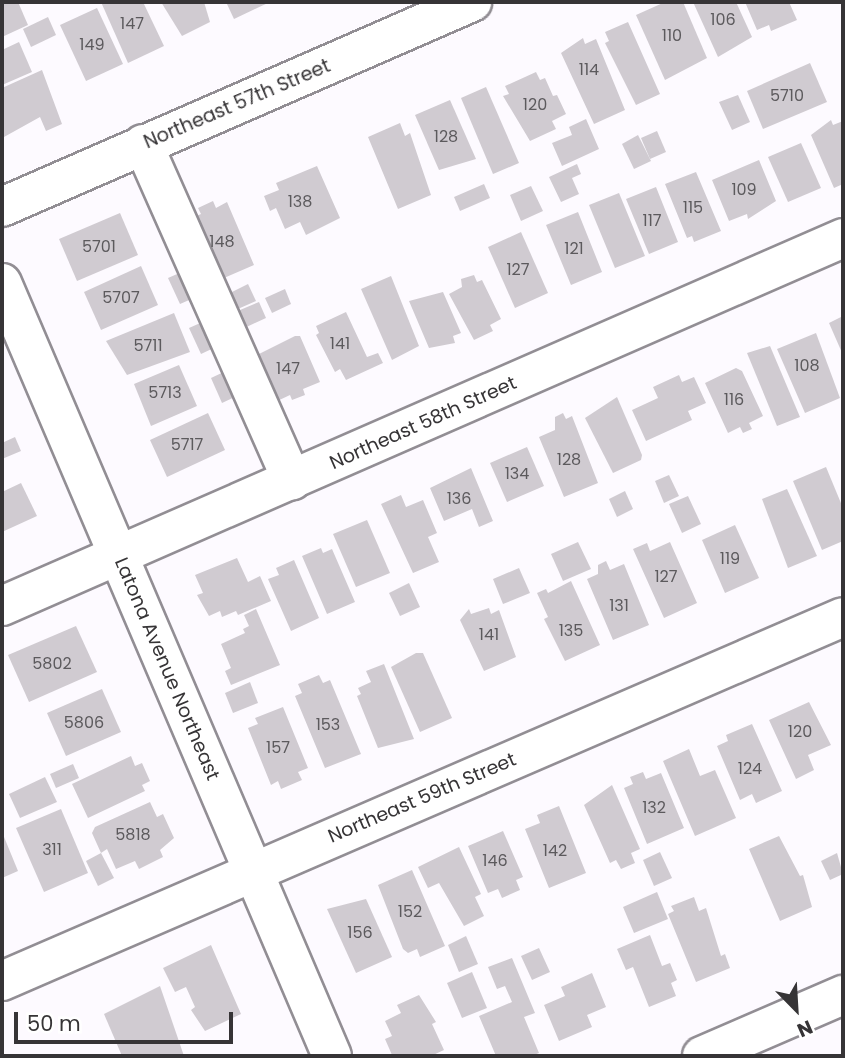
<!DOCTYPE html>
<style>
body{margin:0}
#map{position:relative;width:845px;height:1058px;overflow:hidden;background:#fdfaff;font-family:Poppins,sans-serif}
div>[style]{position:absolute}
.building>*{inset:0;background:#d0cbd1}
.roads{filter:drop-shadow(2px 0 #928e94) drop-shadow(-2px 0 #928e94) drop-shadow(0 2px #928e94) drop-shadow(0 -2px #928e94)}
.minor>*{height:38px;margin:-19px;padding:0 19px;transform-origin:19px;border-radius:19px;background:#fff}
span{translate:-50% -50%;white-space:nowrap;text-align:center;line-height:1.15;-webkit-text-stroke:6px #fff;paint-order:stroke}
.number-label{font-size:16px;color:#5c5a5d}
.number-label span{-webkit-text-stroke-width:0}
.street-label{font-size:19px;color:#363436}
.frame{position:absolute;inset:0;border:4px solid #363436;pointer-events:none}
.north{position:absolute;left:761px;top:974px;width:70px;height:70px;-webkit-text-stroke:5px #fff;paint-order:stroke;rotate:156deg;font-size:19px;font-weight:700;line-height:28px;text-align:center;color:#363436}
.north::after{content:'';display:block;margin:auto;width:24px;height:32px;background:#363436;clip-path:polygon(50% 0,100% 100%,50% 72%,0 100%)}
.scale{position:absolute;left:14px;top:1012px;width:219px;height:32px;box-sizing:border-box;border:4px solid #363436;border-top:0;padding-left:9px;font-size:21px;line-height:24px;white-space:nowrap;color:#363436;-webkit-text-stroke:5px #fff;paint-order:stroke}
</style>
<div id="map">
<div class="building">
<i style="clip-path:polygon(2px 2px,18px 2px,28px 25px,2px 37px)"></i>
<i style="clip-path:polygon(101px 2px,143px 2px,164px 46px,128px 63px)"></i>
<i style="clip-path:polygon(161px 2px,204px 2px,210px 22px,182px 36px)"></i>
<i style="clip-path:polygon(226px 2px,270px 2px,234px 19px)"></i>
<i style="clip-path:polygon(665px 2px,683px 2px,707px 58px,665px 80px,636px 15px)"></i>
<i style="clip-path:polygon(693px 2px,736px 2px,752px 37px,718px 57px)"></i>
<i style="clip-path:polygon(745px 2px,789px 2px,797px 20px,771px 31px,769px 25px,757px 30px)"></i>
<i style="clip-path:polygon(97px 8px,123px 64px,86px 81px,60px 25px)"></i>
<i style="clip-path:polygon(48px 17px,56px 35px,31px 47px,23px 29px)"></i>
<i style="clip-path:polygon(628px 22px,660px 94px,636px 105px,605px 43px,609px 41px,605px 32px)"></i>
<i style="clip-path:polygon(583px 38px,585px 44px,596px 39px,625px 110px,594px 124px,561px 53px)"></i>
<i style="clip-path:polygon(19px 42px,32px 72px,2px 85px,2px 50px)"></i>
<i style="clip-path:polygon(810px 63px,827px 102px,763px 129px,747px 91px)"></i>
<i style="clip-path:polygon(42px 70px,62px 124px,46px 131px,40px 117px,4px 137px,2px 88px)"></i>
<i style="clip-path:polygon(536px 72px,540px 80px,545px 78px,553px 96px,557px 95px,566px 114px,552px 121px,556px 129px,530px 141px,503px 96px,509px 94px,505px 86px)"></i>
<i style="clip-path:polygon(486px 87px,519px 163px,493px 174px,461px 98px)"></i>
<i style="clip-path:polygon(738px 95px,750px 122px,732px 130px,719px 102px)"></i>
<i style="clip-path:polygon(450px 100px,476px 159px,439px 170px,415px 115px)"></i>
<i style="clip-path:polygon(586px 119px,599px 149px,562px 166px,552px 143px,572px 135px,569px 127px)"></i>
<i style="clip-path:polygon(831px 120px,833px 125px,843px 121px,843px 184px,834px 188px,811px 135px)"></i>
<i style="clip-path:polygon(400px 123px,405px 136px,410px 133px,431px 195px,398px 209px,368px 137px)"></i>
<i style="clip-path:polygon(657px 131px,666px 152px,650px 159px,641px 138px)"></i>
<i style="clip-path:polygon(638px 135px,651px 161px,634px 169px,622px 144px)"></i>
<i style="clip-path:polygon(801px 143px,821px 188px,788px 202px,768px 157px)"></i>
<i style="clip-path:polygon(759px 160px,776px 201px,748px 219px,747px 214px,729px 221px,712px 180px)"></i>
<i style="clip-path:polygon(577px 164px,581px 174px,572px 178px,579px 194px,561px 202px,549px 177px)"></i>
<i style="clip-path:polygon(317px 166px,340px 218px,306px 235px,300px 222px,285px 229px,276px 208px,270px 211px,264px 196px,279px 190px,276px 183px)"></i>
<i style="clip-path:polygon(696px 172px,721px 231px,694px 242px,692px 236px,687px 238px,665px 184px)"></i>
<i style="clip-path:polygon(484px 184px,490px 198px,460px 211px,454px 197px)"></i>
<i style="clip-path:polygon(531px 186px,543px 211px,521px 221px,510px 195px)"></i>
<i style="clip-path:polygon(656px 187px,678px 242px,649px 254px,626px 199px)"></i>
<i style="clip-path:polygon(619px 193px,645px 256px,615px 268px,589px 205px)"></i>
<i style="clip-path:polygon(213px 201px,216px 208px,227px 202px,254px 265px,217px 281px,190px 219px,201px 214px,198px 208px)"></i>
<i style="clip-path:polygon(578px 212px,602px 272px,571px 285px,546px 225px)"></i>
<i style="clip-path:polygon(120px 213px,138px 255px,77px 281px,59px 239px)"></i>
<i style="clip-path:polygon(521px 232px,548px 293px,515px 308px,488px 247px)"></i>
<i style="clip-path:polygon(141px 266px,158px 305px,101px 330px,84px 292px)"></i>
<i style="clip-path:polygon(184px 271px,196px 297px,180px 304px,168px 278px)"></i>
<i style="clip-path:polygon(474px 275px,477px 282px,482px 280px,501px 319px,490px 325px,493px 331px,474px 340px,449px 294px,462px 287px,461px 279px)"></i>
<i style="clip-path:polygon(391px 276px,419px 346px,392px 360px,361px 289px)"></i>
<i style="clip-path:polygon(248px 284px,256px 301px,231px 312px,224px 296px)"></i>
<i style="clip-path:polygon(285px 289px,291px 304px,272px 313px,265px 298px)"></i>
<i style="clip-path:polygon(443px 292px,461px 333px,453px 336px,455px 343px,429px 348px,409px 301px)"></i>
<i style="clip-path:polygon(259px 302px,266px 318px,240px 330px,233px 313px)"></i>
<i style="clip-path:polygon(346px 312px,367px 357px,378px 353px,383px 363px,346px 380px,340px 369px,335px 372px,316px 335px,319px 333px,316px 326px)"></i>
<i style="clip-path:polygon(174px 313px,190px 352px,127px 375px,106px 341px)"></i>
<i style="clip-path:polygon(843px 316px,843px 355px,829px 323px)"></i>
<i style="clip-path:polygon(207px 320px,218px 346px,201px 354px,189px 328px)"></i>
<i style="clip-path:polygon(816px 333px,840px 398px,805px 413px,777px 349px)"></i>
<i style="clip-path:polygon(295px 336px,300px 336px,320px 382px,303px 389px,305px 395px,292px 400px,290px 395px,273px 403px,255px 356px)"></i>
<i style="clip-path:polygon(770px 346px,800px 417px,777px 426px,747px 353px)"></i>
<i style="clip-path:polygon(179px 365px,197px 406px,151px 426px,134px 384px)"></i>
<i style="clip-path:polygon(736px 368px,742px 371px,763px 416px,749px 423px,752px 429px,743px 433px,740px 427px,728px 433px,705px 383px)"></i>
<i style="clip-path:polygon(228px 370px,239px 395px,222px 403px,211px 378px)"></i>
<i style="clip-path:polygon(679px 375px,682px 382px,694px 377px,706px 403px,688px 411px,692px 420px,646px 441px,632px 410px,658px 398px,653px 387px)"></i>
<i style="clip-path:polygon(617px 397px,642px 455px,641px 460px,613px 473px,585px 418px)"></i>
<i style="clip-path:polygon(208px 413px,225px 450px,167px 477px,150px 440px)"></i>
<i style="clip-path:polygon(563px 413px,566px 419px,572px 416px,598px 483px,564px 497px,539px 437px,555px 430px,555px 417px)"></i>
<i style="clip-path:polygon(15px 437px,21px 451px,2px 459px,2px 443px)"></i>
<i style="clip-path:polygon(527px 447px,544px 486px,507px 502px,490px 463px)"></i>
<i style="clip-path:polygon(826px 467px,843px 508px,843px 541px,822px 550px,793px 481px)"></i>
<i style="clip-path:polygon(471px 468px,493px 521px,479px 527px,472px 509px,444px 521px,430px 488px)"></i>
<i style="clip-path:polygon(669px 475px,679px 496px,664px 503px,655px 481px)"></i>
<i style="clip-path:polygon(21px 483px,37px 516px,2px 532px,2px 492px)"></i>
<i style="clip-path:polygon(787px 489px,817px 556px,788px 568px,762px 499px)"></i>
<i style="clip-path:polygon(625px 491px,633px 509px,617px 517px,609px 499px)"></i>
<i style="clip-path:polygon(401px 495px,406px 507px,423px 500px,437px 533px,428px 537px,439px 562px,413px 573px,381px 504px)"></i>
<i style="clip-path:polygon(688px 496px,701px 524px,682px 533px,669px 504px)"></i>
<i style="clip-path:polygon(367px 520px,390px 573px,356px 587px,333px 534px)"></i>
<i style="clip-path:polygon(735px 525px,759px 578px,725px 593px,702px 540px)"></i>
<i style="clip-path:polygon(578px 542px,591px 569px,563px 581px,551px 554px)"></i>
<i style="clip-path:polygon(670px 542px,697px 603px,664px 618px,633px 549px,647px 543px,650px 551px)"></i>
<i style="clip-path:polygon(321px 548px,323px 553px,332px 549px,355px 602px,327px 614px,302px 556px)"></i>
<i style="clip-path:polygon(237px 558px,248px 582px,260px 576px,271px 601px,238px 615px,236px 611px,222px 617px,220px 611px,209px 616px,197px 595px,203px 593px,195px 575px)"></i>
<i style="clip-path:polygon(294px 560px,319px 618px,291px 631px,268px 579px,279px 575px,276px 568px)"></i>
<i style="clip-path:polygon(606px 561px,610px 570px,624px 564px,649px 625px,613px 640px,587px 579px,598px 574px,598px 565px)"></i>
<i style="clip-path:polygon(519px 568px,530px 593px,503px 604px,493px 579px)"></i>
<i style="clip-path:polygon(571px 581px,600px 645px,565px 661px,544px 619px,548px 617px,537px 593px,546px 589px,548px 593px)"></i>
<i style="clip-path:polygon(409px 583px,420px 607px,400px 616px,389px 593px)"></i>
<i style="clip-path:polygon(489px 608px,491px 614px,499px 610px,516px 657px,484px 671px,460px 620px,469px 609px,471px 614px)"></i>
<i style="clip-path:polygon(256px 609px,280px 665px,231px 685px,225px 671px,231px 668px,221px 644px,245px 633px,243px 629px,249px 626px,244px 615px)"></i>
<i style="clip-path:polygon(76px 626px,97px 672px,29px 702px,8px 655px)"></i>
<i style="clip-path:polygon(416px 653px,423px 653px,452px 718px,420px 732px,391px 667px)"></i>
<i style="clip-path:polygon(384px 664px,414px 739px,378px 748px,357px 696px,361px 694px,358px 688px,371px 682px,366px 671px)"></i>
<i style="clip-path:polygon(319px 675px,323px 683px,330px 680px,361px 754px,325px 768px,295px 696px,302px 693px,298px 684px)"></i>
<i style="clip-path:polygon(250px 682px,258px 703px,233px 713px,225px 693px)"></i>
<i style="clip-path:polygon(102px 689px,121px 732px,66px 756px,47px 713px)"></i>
<i style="clip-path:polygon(809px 702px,831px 745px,808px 755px,814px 770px,796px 779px,769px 720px)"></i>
<i style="clip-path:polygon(283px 707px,308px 768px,298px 772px,302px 780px,281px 789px,278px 781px,271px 785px,248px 728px,258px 724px,255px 718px)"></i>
<i style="clip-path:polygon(752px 724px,782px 791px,756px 803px,752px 794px,740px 800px,717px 746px,728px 741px,726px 735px)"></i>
<i style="clip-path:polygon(689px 749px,700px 776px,715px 770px,736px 818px,695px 836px,663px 761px)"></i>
<i style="clip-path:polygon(131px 756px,135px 766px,142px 763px,150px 781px,142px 785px,145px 791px,88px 818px,72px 784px)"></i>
<i style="clip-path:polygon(73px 764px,79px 778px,56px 788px,50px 774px)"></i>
<i style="clip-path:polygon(643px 772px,646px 779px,661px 773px,684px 828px,647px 844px,624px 788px,633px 784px,630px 777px)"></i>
<i style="clip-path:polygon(45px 777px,57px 802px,20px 818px,9px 794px)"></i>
<i style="clip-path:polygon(612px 785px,640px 849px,631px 853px,635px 863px,621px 869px,616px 860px,610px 863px,584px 805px)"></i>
<i style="clip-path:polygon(150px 802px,157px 817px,163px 814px,174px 838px,160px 850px,163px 857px,139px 869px,135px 861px,116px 869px,107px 849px,101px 853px,92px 833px,95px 827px)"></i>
<i style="clip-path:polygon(559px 806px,586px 873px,549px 888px,525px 829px,540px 823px,537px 815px)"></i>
<i style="clip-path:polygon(61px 809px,88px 873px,44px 892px,16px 828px)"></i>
<i style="clip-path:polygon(503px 831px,523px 877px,516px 880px,520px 890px,502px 898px,498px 889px,488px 893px,468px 846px)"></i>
<i style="clip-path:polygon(2px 832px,18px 871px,2px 878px)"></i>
<i style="clip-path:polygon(779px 836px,800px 876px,803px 875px,812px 907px,780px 921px,749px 849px)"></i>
<i style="clip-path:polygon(459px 847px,481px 894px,475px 897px,484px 916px,464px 926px,439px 883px,428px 888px,418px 867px)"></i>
<i style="clip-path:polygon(660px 852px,672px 878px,654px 886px,643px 860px)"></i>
<i style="clip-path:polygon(101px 853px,114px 878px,98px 886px,86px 861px)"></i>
<i style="clip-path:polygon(837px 853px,843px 874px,830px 880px,821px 861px)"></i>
<i style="clip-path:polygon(412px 870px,445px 946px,420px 957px,417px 949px,408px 953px,403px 949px,378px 885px)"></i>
<i style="clip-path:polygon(657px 892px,668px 919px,634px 933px,623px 907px)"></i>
<i style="clip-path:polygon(694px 897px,699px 911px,706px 908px,721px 956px,725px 954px,730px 968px,696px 982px,668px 914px,674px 911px,671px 906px)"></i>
<i style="clip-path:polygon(366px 899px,392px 957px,356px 973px,327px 909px)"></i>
<i style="clip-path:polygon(650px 935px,662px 966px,670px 963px,677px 980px,671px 983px,676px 996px,649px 1007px,633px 967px,626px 970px,617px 949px)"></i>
<i style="clip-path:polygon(466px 936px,478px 964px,459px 972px,448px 945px)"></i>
<i style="clip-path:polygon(211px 945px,241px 1014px,205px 1031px,191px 1010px,195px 1007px,186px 987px,175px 992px,163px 968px)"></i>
<i style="clip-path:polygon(539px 948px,550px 972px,532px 980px,521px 956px)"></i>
<i style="clip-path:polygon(512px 958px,535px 1013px,524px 1017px,539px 1053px,531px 1056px,496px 1056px,479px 1016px,512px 1002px,505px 986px,497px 989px,488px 967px)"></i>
<i style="clip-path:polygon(472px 972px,487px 1008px,462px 1018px,447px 983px)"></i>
<i style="clip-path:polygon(592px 973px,606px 1007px,587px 1015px,592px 1027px,559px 1041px,544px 1005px,565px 996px,561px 987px)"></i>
<i style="clip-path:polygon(160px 986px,184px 1056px,122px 1056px,104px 1014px)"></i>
<i style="clip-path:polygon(419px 995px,436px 1022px,432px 1024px,444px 1050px,431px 1056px,392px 1055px,385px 1039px,392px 1036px,385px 1021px,401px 1013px,397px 1005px)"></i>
</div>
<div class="roads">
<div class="minor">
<i style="left:143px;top:144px;width:368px;rotate:66.1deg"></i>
<i style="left:2px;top:207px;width:513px;rotate:-23.57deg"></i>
<i style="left:2px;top:283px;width:840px;rotate:66.88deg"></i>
<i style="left:2px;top:606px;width:918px;rotate:-23.63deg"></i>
<i style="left:2px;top:981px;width:916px;rotate:-23.4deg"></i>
<i style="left:702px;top:1056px;width:154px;rotate:-23.4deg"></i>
</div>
</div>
<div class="number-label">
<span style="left:723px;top:20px">106</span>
<span style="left:132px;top:24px">147</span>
<span style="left:672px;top:36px">110</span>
<span style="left:92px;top:45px">149</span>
<span style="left:589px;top:70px">114</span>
<span style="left:787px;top:96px">5710</span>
<span style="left:535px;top:105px">120</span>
<span style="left:446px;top:137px">128</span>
<span style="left:744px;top:190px">109</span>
<span style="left:300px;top:202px">138</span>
<span style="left:693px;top:208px">115</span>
<span style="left:652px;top:221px">117</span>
<span style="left:222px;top:242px">148</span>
<span style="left:99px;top:247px">5701</span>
<span style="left:574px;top:249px">121</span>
<span style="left:518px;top:270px">127</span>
<span style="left:121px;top:298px">5707</span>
<span style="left:340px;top:344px">141</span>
<span style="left:148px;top:346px">5711</span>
<span style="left:807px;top:366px">108</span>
<span style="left:288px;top:369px">147</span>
<span style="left:165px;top:393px">5713</span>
<span style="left:734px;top:400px">116</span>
<span style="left:187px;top:445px">5717</span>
<span style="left:569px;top:460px">128</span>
<span style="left:517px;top:474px">134</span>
<span style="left:459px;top:499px">136</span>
<span style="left:730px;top:559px">119</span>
<span style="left:666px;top:577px">127</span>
<span style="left:619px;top:606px">131</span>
<span style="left:571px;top:631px">135</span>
<span style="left:489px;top:635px">141</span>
<span style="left:52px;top:664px">5802</span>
<span style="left:84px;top:723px">5806</span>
<span style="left:328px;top:725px">153</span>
<span style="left:800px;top:732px">120</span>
<span style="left:278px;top:748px">157</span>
<span style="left:750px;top:769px">124</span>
<span style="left:654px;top:808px">132</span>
<span style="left:133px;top:835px">5818</span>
<span style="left:52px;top:850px">311</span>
<span style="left:555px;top:851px">142</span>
<span style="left:495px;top:861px">146</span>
<span style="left:410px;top:912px">152</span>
<span style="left:360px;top:933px">156</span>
</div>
<div class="street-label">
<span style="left:237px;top:104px;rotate:-23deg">Northeast 57th Street</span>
<span style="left:423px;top:423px;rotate:-24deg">Northeast 58th Street</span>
<span style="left:167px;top:669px;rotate:67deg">Latona Avenue Northeast</span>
<span style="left:422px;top:798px;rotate:-23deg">Northeast 59th Street</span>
</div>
<div class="frame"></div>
<div class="north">N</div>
<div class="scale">50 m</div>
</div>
